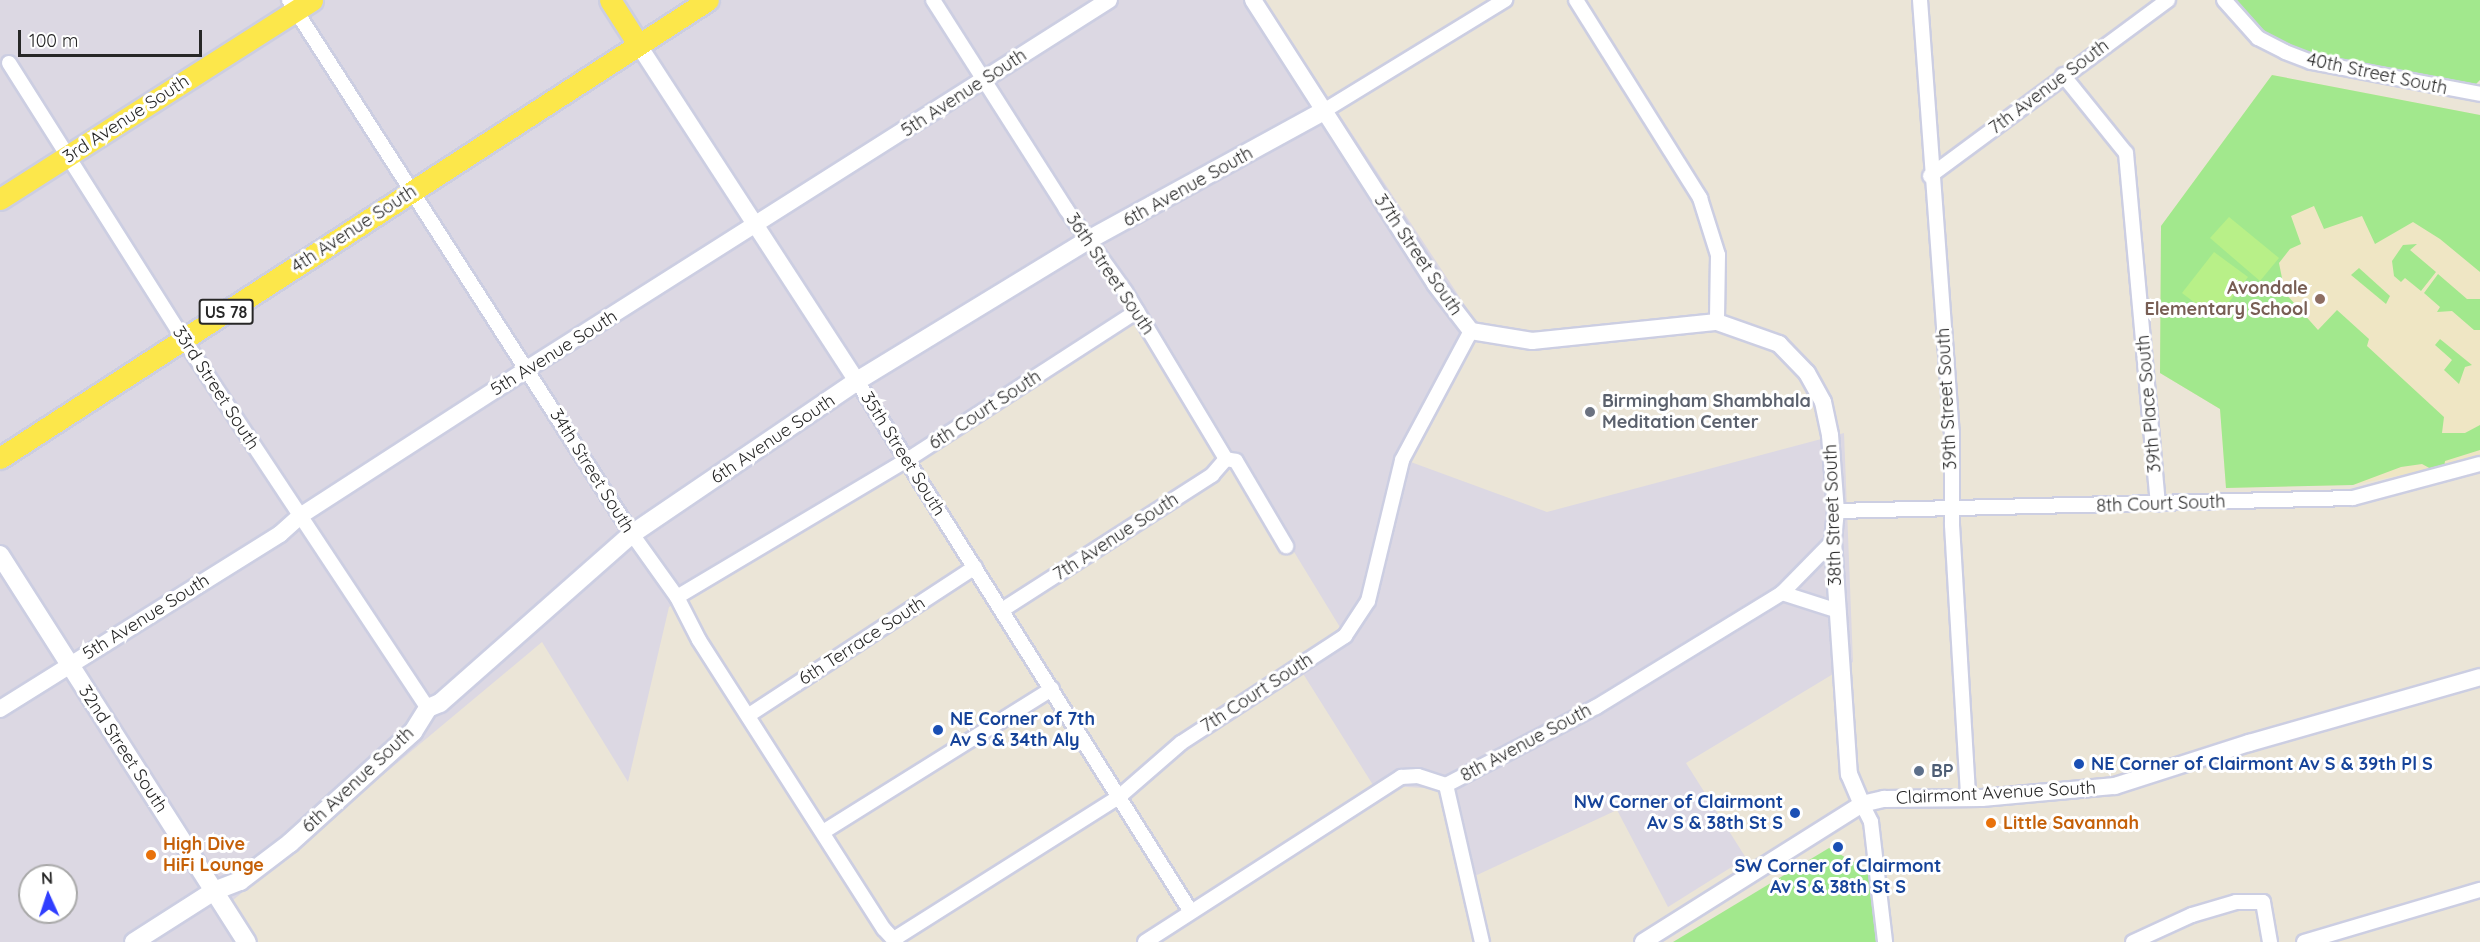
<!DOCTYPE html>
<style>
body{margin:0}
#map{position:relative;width:2480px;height:942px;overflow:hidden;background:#ebe5d7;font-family:Quicksand,sans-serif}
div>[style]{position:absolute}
.industrial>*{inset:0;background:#dcd8e3}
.education>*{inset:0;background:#efe6c4}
.green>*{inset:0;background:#a2e88d}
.pitch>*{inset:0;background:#b8f088}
.roads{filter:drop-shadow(2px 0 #cccee2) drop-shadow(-2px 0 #cccee2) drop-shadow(0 2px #cccee2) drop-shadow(0 -2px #cccee2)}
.minor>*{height:14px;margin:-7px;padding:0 7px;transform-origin:7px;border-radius:7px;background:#fff}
.tertiary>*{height:16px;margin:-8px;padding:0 8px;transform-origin:8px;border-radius:8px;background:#fff}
.secondary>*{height:18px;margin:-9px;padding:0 9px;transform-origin:9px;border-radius:9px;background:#fff}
.primary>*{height:21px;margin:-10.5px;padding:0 10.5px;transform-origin:10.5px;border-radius:10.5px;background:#fce74b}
.dots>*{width:16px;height:16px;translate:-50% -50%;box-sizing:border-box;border:3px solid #fff;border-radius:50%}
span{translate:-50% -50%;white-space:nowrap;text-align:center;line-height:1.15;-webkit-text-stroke:6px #fff;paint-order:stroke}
.shield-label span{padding:2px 4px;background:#fff;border:2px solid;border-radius:4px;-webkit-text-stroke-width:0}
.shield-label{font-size:16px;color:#272727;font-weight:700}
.street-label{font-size:18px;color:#272727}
.education-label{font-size:18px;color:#785e54;font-weight:700}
.right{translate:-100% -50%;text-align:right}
.worship-label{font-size:18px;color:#5b616d;font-weight:700}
.left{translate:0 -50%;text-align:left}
.transit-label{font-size:18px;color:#164399;font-weight:700}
.service-label{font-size:18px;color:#4e5e75;font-weight:700}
.food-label{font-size:18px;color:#c56008;font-weight:700}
.north{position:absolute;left:18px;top:864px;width:60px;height:60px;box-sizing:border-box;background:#fff;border:2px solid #a9a9a9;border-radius:50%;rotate:357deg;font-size:16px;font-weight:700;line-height:24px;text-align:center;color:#272727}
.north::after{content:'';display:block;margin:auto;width:21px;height:27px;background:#303eff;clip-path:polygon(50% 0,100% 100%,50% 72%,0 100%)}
.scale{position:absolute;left:18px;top:30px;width:184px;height:27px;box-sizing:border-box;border:3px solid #272727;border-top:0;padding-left:8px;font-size:18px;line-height:21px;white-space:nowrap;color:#272727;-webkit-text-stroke:4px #fff;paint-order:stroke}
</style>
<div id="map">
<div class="industrial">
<i style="clip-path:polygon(evenodd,0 0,1264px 0,1476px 322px,1408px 461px,1547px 512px,1844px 433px,1853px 662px,1686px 763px,1746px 858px,1668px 907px,1617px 810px,1462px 882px,1441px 789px,1373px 785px,1302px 672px,1349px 642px,1142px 303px,669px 607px,628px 782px,542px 642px,220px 911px,239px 942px,0 942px,0 0,30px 876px,66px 876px,66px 912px,30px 912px,30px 876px)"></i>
</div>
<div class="education">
<i style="clip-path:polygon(2272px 75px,2480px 115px,2480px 459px,2353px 485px,2226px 488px,2220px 409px,2160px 373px,2161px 226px)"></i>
</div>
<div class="green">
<i style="clip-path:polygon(2236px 0,2480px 0,2480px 80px,2475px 85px,2308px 54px,2265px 34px)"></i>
<i style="clip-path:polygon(2272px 75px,2480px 115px,2480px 272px,2440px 239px,2413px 222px,2375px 244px,2362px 216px,2324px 229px,2314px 206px,2291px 216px,2301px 244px,2290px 249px,2279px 263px,2285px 293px,2318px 330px,2337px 310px,2369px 339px,2367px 346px,2444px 417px,2442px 433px,2465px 433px,2480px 425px,2480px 450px,2445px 461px,2444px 468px,2433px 470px,2422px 464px,2401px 467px,2353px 485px,2226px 488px,2220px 409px,2160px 373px,2161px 226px)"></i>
<i style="clip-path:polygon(2417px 244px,2410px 250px,2436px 272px,2421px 291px,2405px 278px,2401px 282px,2394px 276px,2392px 261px,2403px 245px)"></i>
<i style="clip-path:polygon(2359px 268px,2390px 296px,2386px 304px,2351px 275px)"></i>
<i style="clip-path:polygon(2438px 274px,2467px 299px,2480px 299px,2480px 330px,2474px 330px,2452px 311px,2437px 312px,2440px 307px,2424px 293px)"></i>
<i style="clip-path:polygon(2440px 339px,2472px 365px,2465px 367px,2459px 384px,2444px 370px,2452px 360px,2435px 345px)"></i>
<i style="clip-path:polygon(1829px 848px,1871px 872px,1876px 942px,1673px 942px)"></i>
</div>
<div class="pitch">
<i style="clip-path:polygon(2229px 217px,2279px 258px,2260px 281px,2210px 238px)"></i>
<i style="clip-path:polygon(2214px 252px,2248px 277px,2216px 319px,2182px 293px)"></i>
</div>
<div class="roads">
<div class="minor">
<i style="left:289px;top:0;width:635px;rotate:57.29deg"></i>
<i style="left:632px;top:534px;width:77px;rotate:54.5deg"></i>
<i style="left:677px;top:597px;width:48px;rotate:62.9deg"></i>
<i style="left:699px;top:640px;width:343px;rotate:57.4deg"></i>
<i style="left:884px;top:929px;width:18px;rotate:47deg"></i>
<i style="left:933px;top:0;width:248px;rotate:57.5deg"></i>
<i style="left:1066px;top:209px;width:101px;rotate:54.3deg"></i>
<i style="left:1125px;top:291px;width:196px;rotate:59deg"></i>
<i style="left:1226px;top:459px;width:10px;rotate:11deg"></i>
<i style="left:1236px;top:461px;width:99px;rotate:59.5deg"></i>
<i style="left:1576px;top:0;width:234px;rotate:57.9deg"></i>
<i style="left:1700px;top:198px;width:60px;rotate:72.5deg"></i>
<i style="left:1718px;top:255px;width:67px;rotate:90.9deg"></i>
<i style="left:1920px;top:0;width:433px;rotate:85.8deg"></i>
<i style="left:1952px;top:432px;width:93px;rotate:90deg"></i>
<i style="left:1952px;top:525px;width:273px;rotate:86.6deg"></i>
<i style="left:2224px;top:0;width:51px;rotate:48.2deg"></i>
<i style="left:2258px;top:38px;width:30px;rotate:27deg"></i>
<i style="left:2285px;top:52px;width:28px;rotate:21deg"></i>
<i style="left:2311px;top:62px;width:172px;rotate:10.7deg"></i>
<i style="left:9px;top:63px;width:328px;rotate:57.7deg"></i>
<i style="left:184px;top:340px;width:442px;rotate:56.5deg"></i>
<i style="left:2063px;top:75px;width:100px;rotate:51.1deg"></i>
<i style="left:2126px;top:153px;width:352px;rotate:84.8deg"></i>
<i style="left:1322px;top:112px;width:215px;rotate:-31.5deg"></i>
<i style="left:1930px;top:176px;width:296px;rotate:-36.5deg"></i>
<i style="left:857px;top:381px;width:627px;rotate:57.83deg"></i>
<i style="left:1836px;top:511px;width:517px;rotate:-1.44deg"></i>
<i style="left:2353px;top:498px;width:131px;rotate:-15deg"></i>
<i style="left:1782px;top:593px;width:59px;rotate:17.8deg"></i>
<i style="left:677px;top:597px;width:268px;rotate:-30.8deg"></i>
<i style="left:907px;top:460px;width:274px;rotate:-32.9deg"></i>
<i style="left:1002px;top:610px;width:250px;rotate:-32.7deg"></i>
<i style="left:1212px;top:475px;width:21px;rotate:-49deg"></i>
<i style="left:749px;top:715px;width:270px;rotate:-33.2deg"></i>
<i style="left:1446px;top:785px;width:161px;rotate:77.1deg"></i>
<i style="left:1862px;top:804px;width:20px;rotate:63deg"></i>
<i style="left:1871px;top:822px;width:121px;rotate:83.3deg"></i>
<i style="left:823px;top:832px;width:270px;rotate:-32deg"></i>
<i style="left:894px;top:939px;width:267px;rotate:-32.3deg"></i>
<i style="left:1120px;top:796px;width:81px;rotate:-41deg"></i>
<i style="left:1181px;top:743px;width:196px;rotate:-33.1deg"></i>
<i style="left:1345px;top:636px;width:42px;rotate:-56.7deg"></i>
<i style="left:1368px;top:601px;width:145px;rotate:-76.4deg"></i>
<i style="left:1402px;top:460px;width:146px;rotate:-61.9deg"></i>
<i style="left:1145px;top:942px;width:305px;rotate:-32.8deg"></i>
<i style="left:1401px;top:777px;width:17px;rotate:-3deg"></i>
<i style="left:1418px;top:776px;width:29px;rotate:18deg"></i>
<i style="left:1446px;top:785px;width:169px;rotate:-27.5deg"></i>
<i style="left:1596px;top:707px;width:218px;rotate:-31.5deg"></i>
<i style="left:1782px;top:593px;width:73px;rotate:-45.6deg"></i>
<i style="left:2133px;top:942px;width:65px;rotate:-24.6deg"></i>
<i style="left:2192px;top:915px;width:46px;rotate:-16.5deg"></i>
<i style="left:2236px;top:902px;width:27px"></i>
<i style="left:2263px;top:902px;width:41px;rotate:80.1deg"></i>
<i style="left:2304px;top:942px;width:184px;rotate:-16.5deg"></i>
</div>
<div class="tertiary">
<i style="left:1253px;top:0;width:337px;rotate:57.3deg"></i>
<i style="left:1435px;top:284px;width:59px;rotate:52.5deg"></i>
<i style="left:1471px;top:331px;width:62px;rotate:9.3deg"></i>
<i style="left:1532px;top:341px;width:186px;rotate:-5.9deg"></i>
<i style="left:1717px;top:322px;width:66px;rotate:19.5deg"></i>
<i style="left:1779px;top:344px;width:40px;rotate:46deg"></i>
<i style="left:1807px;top:373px;width:33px;rotate:61deg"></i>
<i style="left:1823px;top:402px;width:34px;rotate:78deg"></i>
<i style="left:1830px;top:435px;width:76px;rotate:85.5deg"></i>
<i style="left:1836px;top:511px;width:30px;rotate:96deg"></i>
<i style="left:1833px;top:541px;width:234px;rotate:86.1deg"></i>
<i style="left:1849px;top:774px;width:33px;rotate:67deg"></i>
<i style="left:638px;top:44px;width:402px;rotate:57deg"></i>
<i style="left:0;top:709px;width:330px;rotate:-32deg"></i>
<i style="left:280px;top:534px;width:27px;rotate:-42deg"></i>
<i style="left:300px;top:516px;width:270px;rotate:-32.9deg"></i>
<i style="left:527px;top:369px;width:689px;rotate:-32.38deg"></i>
<i style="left:1643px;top:942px;width:259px;rotate:-32.2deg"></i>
<i style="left:1862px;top:804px;width:23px;rotate:-13deg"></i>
<i style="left:1884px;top:799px;width:98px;rotate:-0.6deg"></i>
<i style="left:1982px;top:798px;width:134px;rotate:-5.2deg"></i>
<i style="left:2115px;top:786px;width:141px;rotate:-17.8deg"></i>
<i style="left:2249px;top:743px;width:240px;rotate:-15.9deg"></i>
</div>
<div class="secondary">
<i style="left:0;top:555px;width:459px;rotate:57.5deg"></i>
<i style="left:134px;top:942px;width:95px;rotate:-32.5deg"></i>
<i style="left:214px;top:891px;width:28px;rotate:-21deg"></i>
<i style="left:240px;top:881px;width:63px;rotate:-37.2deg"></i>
<i style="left:290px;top:843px;width:166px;rotate:-42.1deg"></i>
<i style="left:413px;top:732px;width:28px;rotate:-58deg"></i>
<i style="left:428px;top:708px;width:13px;rotate:-23deg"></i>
<i style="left:440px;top:703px;width:256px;rotate:-41.4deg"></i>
<i style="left:632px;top:534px;width:272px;rotate:-34.2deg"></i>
<i style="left:857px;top:381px;width:273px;rotate:-31.4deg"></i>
<i style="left:1090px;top:239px;width:264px;rotate:-28.7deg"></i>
</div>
<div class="primary">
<i style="left:610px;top:0;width:52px;rotate:57.5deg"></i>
<i style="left:0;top:199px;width:370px;rotate:-32.5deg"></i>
<i style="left:0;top:458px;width:843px;rotate:-32.9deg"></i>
</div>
</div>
<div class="dots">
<i style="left:2320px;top:299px;background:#8d6e63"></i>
<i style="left:1590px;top:412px;background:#6b7280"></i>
<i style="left:938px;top:730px;background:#1a4fb4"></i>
<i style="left:2079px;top:764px;background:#1a4fb4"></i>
<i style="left:1919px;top:771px;background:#5c6f8a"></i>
<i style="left:1795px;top:813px;background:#1a4fb4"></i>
<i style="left:1991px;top:823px;background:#e8710a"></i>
<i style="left:1838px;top:847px;background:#1a4fb4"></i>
<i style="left:151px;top:855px;background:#e8710a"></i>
</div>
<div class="shield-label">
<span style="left:226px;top:312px">US 78</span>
</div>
<div class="street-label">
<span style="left:2377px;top:74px;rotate:12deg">40th Street South</span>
<span style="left:2049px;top:87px;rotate:-37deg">7th Avenue South</span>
<span style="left:964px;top:93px;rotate:-33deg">5th Avenue South</span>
<span style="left:126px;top:119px;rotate:-33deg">3rd Avenue South</span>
<span style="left:1188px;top:187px;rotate:-29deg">6th Avenue South</span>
<span style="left:354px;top:229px;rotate:-33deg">4th Avenue South</span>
<span style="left:1418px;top:255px;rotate:56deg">37th Street South</span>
<span style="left:1110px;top:274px;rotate:56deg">36th Street South</span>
<span style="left:554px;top:353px;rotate:-32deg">5th Avenue South</span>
<span style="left:216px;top:388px;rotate:57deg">33rd Street South</span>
<span style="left:1947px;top:399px;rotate:-93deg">39th Street South</span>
<span style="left:2149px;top:404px;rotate:-95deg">39th Place South</span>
<span style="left:985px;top:410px;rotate:-33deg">6th Court South</span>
<span style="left:773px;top:439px;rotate:-34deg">6th Avenue South</span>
<span style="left:903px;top:454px;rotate:58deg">35th Street South</span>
<span style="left:592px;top:471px;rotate:58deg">34th Street South</span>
<span style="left:2161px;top:504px;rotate:-2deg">8th Court South</span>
<span style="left:1833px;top:515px;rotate:-92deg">38th Street South</span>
<span style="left:1116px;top:537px;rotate:-33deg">7th Avenue South</span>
<span style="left:146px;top:617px;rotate:-32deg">5th Avenue South</span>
<span style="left:862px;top:641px;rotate:-33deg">6th Terrace South</span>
<span style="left:1257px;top:693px;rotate:-33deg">7th Court South</span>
<span style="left:1526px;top:743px;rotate:-28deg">8th Avenue South</span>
<span style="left:123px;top:749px;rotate:57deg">32nd Street South</span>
<span style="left:358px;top:780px;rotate:-43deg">6th Avenue South</span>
<span style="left:1996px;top:793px;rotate:-3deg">Clairmont Avenue South</span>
</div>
<div class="education-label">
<span class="right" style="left:2308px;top:299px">Avondale<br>Elementary School</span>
</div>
<div class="worship-label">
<span class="left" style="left:1602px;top:412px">Birmingham Shambhala<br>Meditation Center</span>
</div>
<div class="transit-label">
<span class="left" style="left:950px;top:730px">NE Corner of 7th<br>Av S &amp; 34th Aly</span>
<span class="left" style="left:2091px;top:764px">NE Corner of Clairmont Av S &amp; 39th Pl S</span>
<span class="right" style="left:1783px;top:813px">NW Corner of Clairmont<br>Av S &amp; 38th St S</span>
<span style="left:1838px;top:877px">SW Corner of Clairmont<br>Av S &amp; 38th St S</span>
</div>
<div class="service-label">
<span class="left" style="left:1931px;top:771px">BP</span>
</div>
<div class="food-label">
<span class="left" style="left:2003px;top:823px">Little Savannah</span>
<span class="left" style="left:163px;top:855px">High Dive<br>HiFi Lounge</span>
</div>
<div class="north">N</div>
<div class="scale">100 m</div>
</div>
